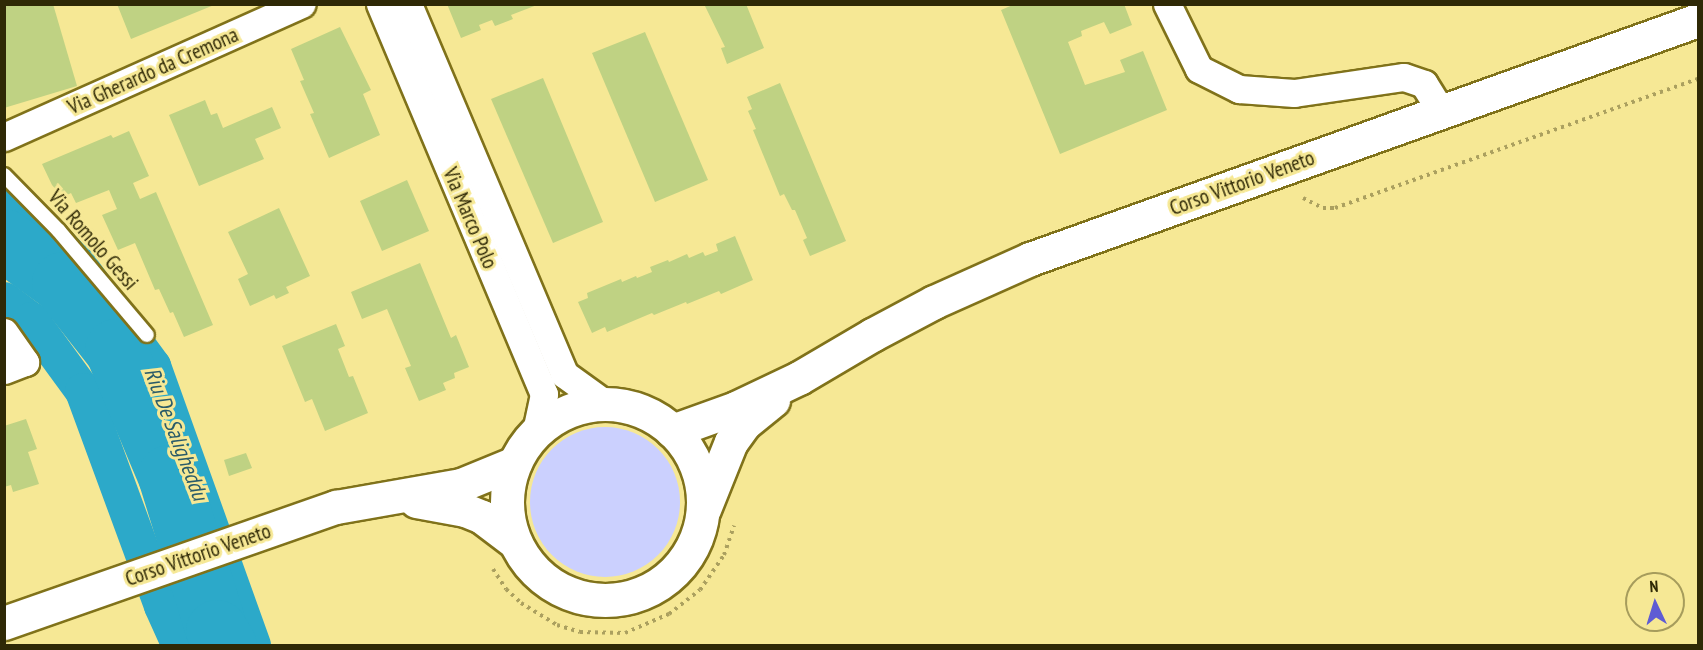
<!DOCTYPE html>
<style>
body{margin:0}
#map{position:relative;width:1703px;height:650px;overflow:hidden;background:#f6e895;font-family:"PT Sans Narrow",sans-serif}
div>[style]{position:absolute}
.green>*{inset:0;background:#cbd0fe}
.round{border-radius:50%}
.canal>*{height:36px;margin:-18px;padding:0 18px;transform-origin:18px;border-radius:18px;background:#2ca9c9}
.river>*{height:62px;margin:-31px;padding:0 31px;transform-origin:31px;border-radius:31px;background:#2ca9c9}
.building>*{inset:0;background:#bfd283}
.path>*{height:4px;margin-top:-2px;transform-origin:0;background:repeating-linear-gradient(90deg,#aba05f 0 3px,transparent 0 7.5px)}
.roads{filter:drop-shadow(2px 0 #80721a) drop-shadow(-2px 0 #80721a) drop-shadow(0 2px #80721a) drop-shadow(0 -2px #80721a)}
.lane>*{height:14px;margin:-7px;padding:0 7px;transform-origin:7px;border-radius:7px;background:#fff}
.street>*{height:27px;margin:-13.5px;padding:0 13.5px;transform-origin:13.5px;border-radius:13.5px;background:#fff}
.secondary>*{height:33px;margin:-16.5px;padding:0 16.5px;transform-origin:16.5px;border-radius:16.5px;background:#fff}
.secondary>.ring{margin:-16.5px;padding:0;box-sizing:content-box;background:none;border:33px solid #fff;border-radius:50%}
span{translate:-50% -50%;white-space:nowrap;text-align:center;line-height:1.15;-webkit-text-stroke:6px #f6e895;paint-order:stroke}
.street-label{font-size:21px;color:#2f2906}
.water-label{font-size:22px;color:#2a5b69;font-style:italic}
.frame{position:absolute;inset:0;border:6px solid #2f2906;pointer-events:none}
.north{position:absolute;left:1625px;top:572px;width:60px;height:60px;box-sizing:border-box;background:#f6e895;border:2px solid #a69c5c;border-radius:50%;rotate:356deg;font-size:16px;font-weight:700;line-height:24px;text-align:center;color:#2f2906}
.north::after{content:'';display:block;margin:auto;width:21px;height:27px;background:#5f5cd4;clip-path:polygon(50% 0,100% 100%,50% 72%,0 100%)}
</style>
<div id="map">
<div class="green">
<i class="round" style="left:530px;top:427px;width:150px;height:150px"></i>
</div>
<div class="canal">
<i style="left:4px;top:197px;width:34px;rotate:36deg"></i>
<i style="left:32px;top:217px;width:66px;rotate:45.6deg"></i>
<i style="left:78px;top:264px;width:127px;rotate:53.7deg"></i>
<i style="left:153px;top:366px;width:297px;rotate:70.3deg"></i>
<i style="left:4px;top:300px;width:34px;rotate:37deg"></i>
<i style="left:31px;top:320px;width:88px;rotate:53.8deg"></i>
<i style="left:83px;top:391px;width:229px;rotate:69.8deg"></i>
<i style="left:162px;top:606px;width:44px;rotate:65.8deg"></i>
</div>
<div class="river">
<i style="left:4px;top:240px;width:73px;rotate:36.1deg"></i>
<i style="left:63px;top:283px;width:85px;rotate:51.7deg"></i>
<i style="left:116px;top:350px;width:137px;rotate:67.2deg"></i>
<i style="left:169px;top:476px;width:162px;rotate:72.8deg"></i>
<i style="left:217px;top:631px;width:17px;rotate:59deg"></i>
</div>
<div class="building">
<i style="clip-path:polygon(4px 4px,53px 4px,77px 86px,4px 108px)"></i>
<i style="clip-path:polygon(117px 4px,214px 4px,214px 5px,131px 39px)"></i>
<i style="clip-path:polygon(447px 4px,537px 4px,537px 5px,511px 15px,513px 19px,495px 26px,492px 20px,479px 25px,481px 30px,461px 38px)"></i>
<i style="clip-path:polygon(704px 4px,746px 4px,764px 48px,727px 64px,721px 48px,725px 47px)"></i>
<i style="clip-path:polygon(1015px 4px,1124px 4px,1132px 25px,1110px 34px,1104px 22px,1081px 31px,1082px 36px,1068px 42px,1085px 85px,1125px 72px,1120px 60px,1143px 51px,1167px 110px,1060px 154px,1001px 10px)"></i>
<i style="clip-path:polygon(340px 27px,371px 90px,363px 94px,380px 135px,329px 158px,310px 114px,314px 113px,300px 81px,304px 80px,291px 49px)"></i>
<i style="clip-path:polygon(645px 32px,708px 180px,655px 202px,592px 53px)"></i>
<i style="clip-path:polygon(543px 78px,603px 222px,553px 243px,491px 99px)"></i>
<i style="clip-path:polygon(780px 83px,846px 241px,810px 256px,803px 240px,807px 238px,795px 210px,792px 210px,784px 194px,780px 196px,753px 130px,756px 129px,748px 111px,752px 109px,747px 97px)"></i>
<i style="clip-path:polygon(205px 100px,211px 115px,217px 113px,223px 128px,272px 107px,281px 128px,255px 139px,264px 159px,199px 186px,169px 115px)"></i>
<i style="clip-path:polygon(129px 131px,149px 176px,133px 183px,140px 199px,156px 192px,213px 325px,184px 337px,173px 312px,170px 313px,159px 289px,155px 290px,135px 243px,118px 250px,102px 215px,117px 209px,109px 190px,76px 203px,71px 193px,63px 197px,52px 185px,42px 164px,111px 135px,113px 138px)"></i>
<i style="clip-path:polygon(407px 180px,429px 231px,382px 251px,360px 201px)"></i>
<i style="clip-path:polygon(279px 208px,310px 276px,286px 287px,289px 293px,276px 299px,274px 295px,250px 306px,238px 279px,248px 274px,228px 232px)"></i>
<i style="clip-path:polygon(735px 236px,753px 280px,721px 294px,719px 291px,687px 304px,686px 302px,654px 315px,652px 313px,607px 332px,605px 327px,592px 333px,578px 302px,588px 298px,587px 293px,621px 279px,622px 282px,636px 276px,637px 278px,652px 272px,650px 267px,668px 260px,669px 262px,687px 254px,689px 258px,703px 252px,705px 256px,718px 251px,716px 244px)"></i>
<i style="clip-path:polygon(420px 263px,451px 338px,456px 335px,469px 367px,454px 373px,455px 378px,443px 383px,446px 390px,419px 401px,405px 368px,411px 366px,387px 309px,362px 319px,351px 292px)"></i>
<i style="clip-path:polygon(336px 324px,345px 346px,338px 349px,349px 377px,353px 376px,368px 413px,325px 431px,312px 399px,305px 402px,282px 346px)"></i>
<i style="clip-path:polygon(26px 419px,37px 449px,28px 452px,39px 484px,13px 492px,11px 485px,4px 487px,4px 426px)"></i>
<i style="clip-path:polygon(246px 453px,252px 468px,229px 476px,224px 460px)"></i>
</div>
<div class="path">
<i style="left:1303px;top:198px;width:22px;rotate:27deg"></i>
<i style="left:1323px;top:208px;width:12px"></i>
<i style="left:1335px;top:208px;width:385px;rotate:-19.6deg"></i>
<i style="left:493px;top:569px;width:24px;rotate:57deg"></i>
<i style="left:506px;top:589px;width:21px;rotate:43deg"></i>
<i style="left:521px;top:603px;width:42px;rotate:31.4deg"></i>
<i style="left:557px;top:625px;width:24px;rotate:17deg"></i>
<i style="left:580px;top:632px;width:45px;rotate:1.3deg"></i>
<i style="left:625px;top:633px;width:48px;rotate:-23.4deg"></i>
<i style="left:669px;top:614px;width:39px;rotate:-38deg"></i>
<i style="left:700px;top:590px;width:42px;rotate:-55.6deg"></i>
<i style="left:724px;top:555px;width:31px;rotate:-71deg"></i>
</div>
<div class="roads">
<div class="lane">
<i style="left:4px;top:175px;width:78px;rotate:45.5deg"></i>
<i style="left:59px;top:231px;width:136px;rotate:49.8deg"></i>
</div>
<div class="street">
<i style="left:380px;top:4px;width:423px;rotate:67.2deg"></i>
<i style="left:544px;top:394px;width:40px;rotate:102deg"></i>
<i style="left:408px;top:4px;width:402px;rotate:67.1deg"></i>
<i style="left:564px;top:374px;width:53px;rotate:35.8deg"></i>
<i style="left:1167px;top:4px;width:72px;rotate:63.8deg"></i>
<i style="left:1199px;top:69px;width:45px;rotate:26.6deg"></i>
<i style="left:1239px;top:89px;width:55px;rotate:4.2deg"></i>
<i style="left:1294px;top:93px;width:111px;rotate:-8.3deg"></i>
<i style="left:1404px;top:77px;width:21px;rotate:19deg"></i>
<i style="left:1424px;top:84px;width:32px;rotate:58deg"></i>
<i style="left:4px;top:137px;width:326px;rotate:-24.1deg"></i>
<i style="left:4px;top:332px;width:37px;rotate:55deg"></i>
<i style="left:25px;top:362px;width:22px;rotate:159deg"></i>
</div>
<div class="secondary">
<i class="ring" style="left:507px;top:404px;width:163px;height:163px"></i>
<i style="left:672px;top:431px;width:68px;rotate:-19.8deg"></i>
<i style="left:736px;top:408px;width:70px;rotate:-25.5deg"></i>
<i style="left:799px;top:378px;width:85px;rotate:-30.5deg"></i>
<i style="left:872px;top:335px;width:70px;rotate:-28deg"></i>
<i style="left:934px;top:302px;width:105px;rotate:-24.1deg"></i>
<i style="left:1030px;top:259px;width:709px;rotate:-19.69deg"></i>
<i style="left:416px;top:501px;width:50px;rotate:10.4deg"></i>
<i style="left:465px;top:510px;width:18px;rotate:22deg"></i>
<i style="left:482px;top:517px;width:41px;rotate:37.1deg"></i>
<i style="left:704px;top:509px;width:72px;rotate:-68.1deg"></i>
<i style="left:731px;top:442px;width:24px;rotate:-54deg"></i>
<i style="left:745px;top:423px;width:36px;rotate:-39deg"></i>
<i style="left:4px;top:623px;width:352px;rotate:-19.3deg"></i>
<i style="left:336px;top:507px;width:127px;rotate:-10deg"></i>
<i style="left:461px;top:485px;width:58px;rotate:-22.2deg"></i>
</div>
</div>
<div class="street-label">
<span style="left:153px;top:71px;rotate:-24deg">Via Gherardo da Cremona</span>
<span style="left:1242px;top:183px;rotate:-20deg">Corso Vittorio Veneto</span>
<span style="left:470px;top:218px;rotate:67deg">Via Marco Polo</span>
<span style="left:93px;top:240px;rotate:49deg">Via Romolo Gessi</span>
<span style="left:198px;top:555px;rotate:-19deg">Corso Vittorio Veneto</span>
</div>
<div class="water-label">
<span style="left:176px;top:434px;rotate:69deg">Riu De Saligheddu</span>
</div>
<div class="frame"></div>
<div class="north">N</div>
</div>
